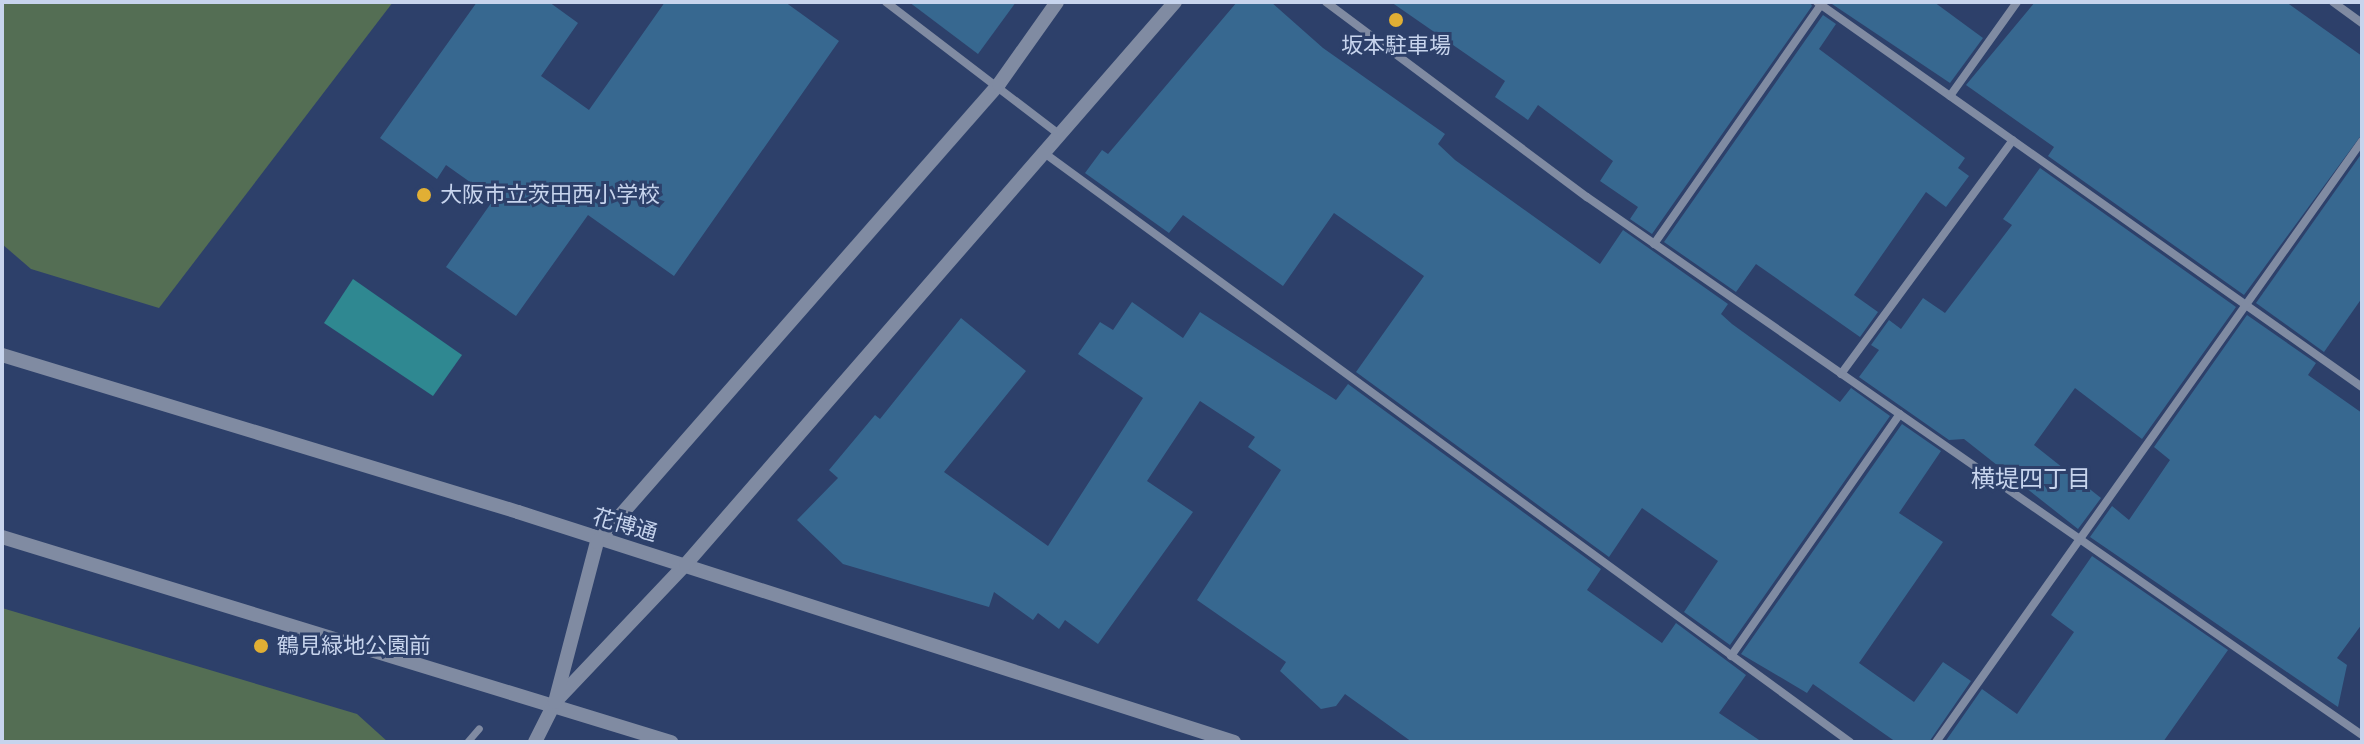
<!DOCTYPE html>
<meta charset="utf-8">
<style>
body{margin:0}
#map{position:relative;width:2364px;height:744px;overflow:hidden;background:#2d406a;font-family:"Fira Sans","Noto Sans JP",sans-serif}
div>[style]{position:absolute}
.green>*{inset:0;background:#546e54}
.water>*{inset:0;background:#2f8891}
.building>*{inset:0;background:#376890}
.pedestrian>*{height:7px;margin:-3.5px;padding:0 3.5px;transform-origin:3.5px;border-radius:3.5px;background:#808ba2}
.minor>*{height:8px;margin:-4px;padding:0 4px;transform-origin:4px;border-radius:4px;background:#808ba2}
.tertiary>*{height:14px;margin:-7px;padding:0 7px;transform-origin:7px;border-radius:7px;background:#808ba2}
.dots>*{width:22px;height:22px;translate:-50% -50%;box-sizing:border-box;border:4px solid #2d406a;border-radius:50%}
span{translate:-50% -50%;white-space:nowrap;text-align:center;line-height:1.15;-webkit-text-stroke:6px #2d406a;paint-order:stroke}
.poi-label{font-size:22px;color:#c7d4ed}
.left{translate:0 -50%;text-align:left}
.street-label{font-size:22px;color:#c7d4ed}
.neighbourhood-label{font-size:24px;color:#c7d4ed}
.frame{position:absolute;inset:0;border:4px solid #c7d4ed;pointer-events:none}
</style>
<div id="map">
<div class="green">
<i style="clip-path:polygon(393px 2px,159px 308px,31px 269px,2px 244px,3px 2px)"></i>
<i style="clip-path:polygon(2px 608px,357px 714px,388px 742px,2px 742px)"></i>
</div>
<div class="water">
<i style="clip-path:polygon(353px 279px,462px 355px,433px 396px,324px 323px)"></i>
</div>
<div class="building">
<i style="clip-path:polygon(477px 2px,549px 2px,578px 23px,541px 76px,589px 110px,665px 2px,785px 2px,839px 41px,674px 276px,588px 215px,516px 316px,446px 267px,494px 199px,446px 165px,437px 179px,380px 138px)"></i>
<i style="clip-path:polygon(909px 2px,1016px 2px,978px 54px)"></i>
<i style="clip-path:polygon(1237px 2px,1271px 2px,1323px 48px,1445px 134px,1438px 144px,1455px 160px,1600px 264px,1623px 230px,1728px 304px,1721px 314px,1732px 324px,1840px 402px,1851px 388px,1890px 416px,1730px 645px,1684px 612px,1718px 561px,1642px 508px,1609px 557px,1356px 372px,1424px 276px,1334px 213px,1283px 286px,1183px 215px,1169px 233px,1085px 173px,1102px 150px,1108px 154px)"></i>
<i style="clip-path:polygon(1391px 2px,1810px 2px,1812px 6px,1652px 234px,1630px 219px,1638px 207px,1600px 181px,1613px 161px,1538px 105px,1528px 120px,1495px 97px,1505px 81px)"></i>
<i style="clip-path:polygon(1829px 2px,1934px 2px,1983px 38px,1950px 83px)"></i>
<i style="clip-path:polygon(2035px 2px,2286px 2px,2362px 56px,2362px 134px,2244px 295px,2048px 156px,2054px 147px,1966px 85px)"></i>
<i style="clip-path:polygon(1823px 15px,1836px 24px,1819px 49px,1965px 158px,1958px 168px,1969px 176px,1946px 207px,1926px 192px,1854px 295px,1878px 312px,1860px 337px,1756px 264px,1736px 292px,1664px 242px)"></i>
<i style="clip-path:polygon(2362px 153px,2362px 298px,2324px 352px,2256px 303px)"></i>
<i style="clip-path:polygon(2040px 168px,2236px 307px,2142px 439px,2075px 388px,2034px 445px,2101px 498px,2078px 529px,1964px 439px,1949px 440px,1859px 377px,1879px 350px,1871px 345px,1889px 320px,1901px 329px,1923px 298px,1945px 313px,2012px 225px,2003px 219px)"></i>
<i style="clip-path:polygon(1132px 302px,1183px 338px,1200px 312px,1336px 400px,1348px 384px,1601px 569px,1587px 590px,1662px 643px,1676px 623px,1746px 675px,1719px 713px,1762px 742px,1412px 742px,1345px 694px,1336px 706px,1321px 709px,1280px 671px,1286px 662px,1197px 600px,1281px 470px,1248px 447px,1255px 437px,1200px 401px,1147px 481px,1193px 512px,1098px 644px,1065px 620px,1059px 629px,1038px 613px,1033px 620px,994px 592px,989px 607px,843px 564px,797px 520px,838px 478px,829px 470px,875px 415px,880px 419px,961px 318px,1026px 371px,944px 472px,1048px 546px,1143px 398px,1078px 354px,1100px 322px,1113px 330px)"></i>
<i style="clip-path:polygon(2247px 315px,2316px 363px,2308px 375px,2362px 413px,2362px 624px,2337px 658px,2347px 665px,2338px 707px,2090px 537px,2112px 506px,2129px 520px,2170px 460px,2154px 447px)"></i>
<i style="clip-path:polygon(1902px 424px,1941px 451px,1899px 513px,1943px 542px,1859px 663px,1914px 702px,1943px 662px,1971px 681px,1929px 742px,1896px 742px,1813px 684px,1807px 693px,1741px 654px)"></i>
<i style="clip-path:polygon(2092px 556px,2228px 650px,2163px 742px,1945px 742px,1982px 689px,2017px 714px,2074px 632px,2051px 615px)"></i>
</div>
<div class="pedestrian">
<i style="left:467px;top:742px;width:18px;rotate:-49deg"></i>
</div>
<div class="minor">
<i style="left:886px;top:2px;width:219px;rotate:37.4deg"></i>
<i style="left:1326px;top:2px;width:326px;rotate:36.8deg"></i>
<i style="left:1587px;top:197px;width:943px;rotate:34.77deg"></i>
<i style="left:1817px;top:2px;width:667px;rotate:35.24deg"></i>
<i style="left:2333px;top:2px;width:36px;rotate:36deg"></i>
<i style="left:1950px;top:96px;width:115px;rotate:-54.5deg"></i>
<i style="left:1047px;top:155px;width:995px;rotate:36.17deg"></i>
<i style="left:1654px;top:244px;width:292px;rotate:-55.1deg"></i>
<i style="left:1841px;top:374px;width:290px;rotate:-53.7deg"></i>
<i style="left:1731px;top:656px;width:295px;rotate:-55.1deg"></i>
<i style="left:1936px;top:742px;width:737px;rotate:-54.67deg"></i>
</div>
<div class="tertiary">
<i style="left:2px;top:355px;width:539px;rotate:16.92deg"></i>
<i style="left:518px;top:512px;width:752px;rotate:17.81deg"></i>
<i style="left:2px;top:537px;width:700px;rotate:17.04deg"></i>
<i style="left:555px;top:702px;width:190px;rotate:-46.5deg"></i>
<i style="left:686px;top:564px;width:745px;rotate:-48.97deg"></i>
<i style="left:535px;top:742px;width:45px;rotate:-63.4deg"></i>
<i style="left:555px;top:702px;width:165px;rotate:-75.3deg"></i>
<i style="left:597px;top:542px;width:609px;rotate:-48.73deg"></i>
<i style="left:999px;top:84px;width:100px;rotate:-54.7deg"></i>
</div>
<div class="dots">
<i style="left:1396px;top:20px;background:#e1af34"></i>
<i style="left:424px;top:195px;background:#e1af34"></i>
<i style="left:261px;top:646px;background:#e1af34"></i>
</div>
<div class="poi-label">
<span style="left:1396px;top:46px">坂本駐車場</span>
<span class="left" style="left:440px;top:195px">大阪市立茨田西小学校</span>
<span class="left" style="left:277px;top:646px">鶴見緑地公園前</span>
</div>
<div class="street-label">
<span style="left:625px;top:525px;rotate:16deg">花博通</span>
</div>
<div class="neighbourhood-label">
<span style="left:2031px;top:480px">横堤四丁目</span>
</div>
<div class="frame"></div>
</div>
